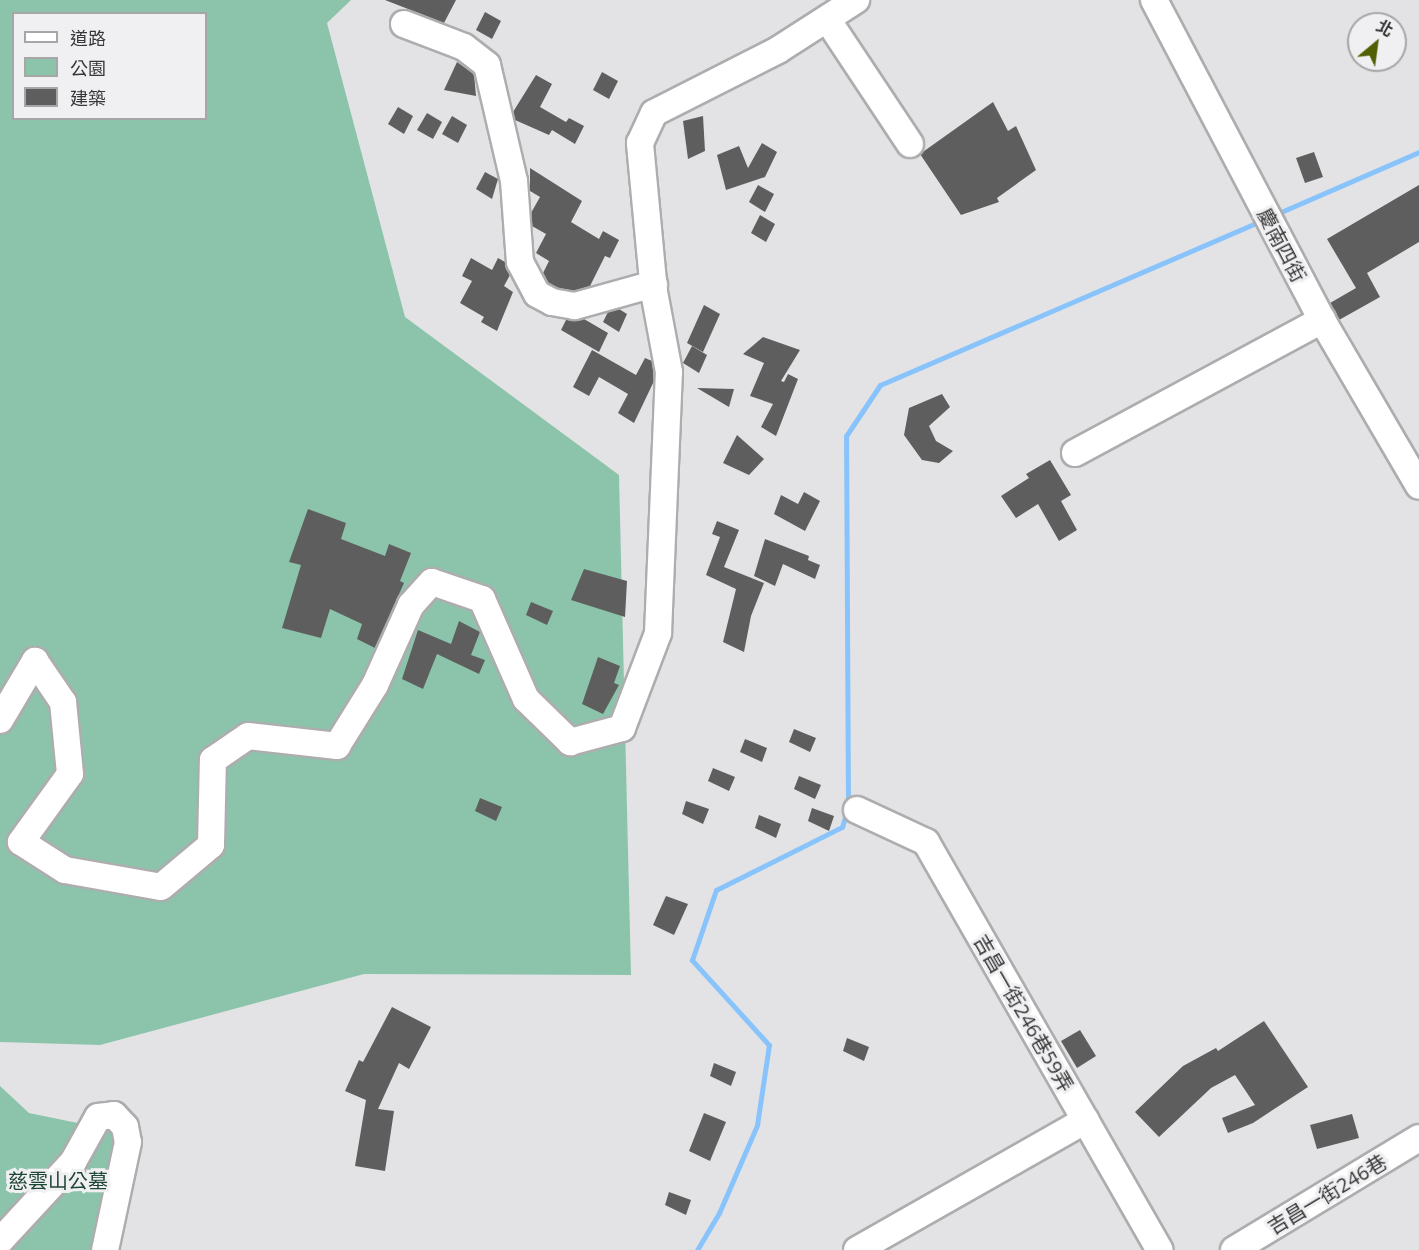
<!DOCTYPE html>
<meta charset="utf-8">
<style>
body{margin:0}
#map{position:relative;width:1419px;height:1250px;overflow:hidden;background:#e3e3e5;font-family:"Open Sans","Noto Sans TC",sans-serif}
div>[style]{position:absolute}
.green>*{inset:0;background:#8cc4ab}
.stream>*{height:5px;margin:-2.5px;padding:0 2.5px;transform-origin:2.5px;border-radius:2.5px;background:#89c3fb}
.building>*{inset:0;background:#5f5e5f}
.roads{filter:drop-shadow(2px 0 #adadaf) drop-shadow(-2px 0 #adadaf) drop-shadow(0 2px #adadaf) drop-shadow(0 -2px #adadaf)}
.minor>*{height:26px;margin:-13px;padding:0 13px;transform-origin:13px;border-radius:13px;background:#fff}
span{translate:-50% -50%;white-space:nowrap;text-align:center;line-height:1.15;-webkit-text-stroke:6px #f0f0f2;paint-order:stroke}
.street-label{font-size:20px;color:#363637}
.park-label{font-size:20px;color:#1f4535}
.legend{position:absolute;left:12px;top:12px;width:195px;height:108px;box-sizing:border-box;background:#f0f0f2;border:2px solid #a6a6a7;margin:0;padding:8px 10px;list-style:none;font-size:18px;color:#363637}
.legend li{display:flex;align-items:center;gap:12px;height:30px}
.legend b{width:30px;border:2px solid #a6a6a7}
.north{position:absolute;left:1347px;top:12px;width:60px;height:60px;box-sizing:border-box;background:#f0f0f2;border:2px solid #a6a6a7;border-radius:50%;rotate:29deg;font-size:16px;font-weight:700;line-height:24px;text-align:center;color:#363637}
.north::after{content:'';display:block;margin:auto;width:21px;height:27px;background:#516002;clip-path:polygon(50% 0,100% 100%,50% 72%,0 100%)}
</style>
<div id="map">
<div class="green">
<i style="clip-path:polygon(evenodd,0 0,351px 0,327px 23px,405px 317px,619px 475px,631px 975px,364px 974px,100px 1045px,0 1042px,0 0,14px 14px,206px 14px,206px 118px,14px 118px,14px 14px)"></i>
<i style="clip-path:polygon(0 1086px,29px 1113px,136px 1135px,96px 1250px,0 1250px)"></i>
</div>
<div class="stream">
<i style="left:1274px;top:215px;width:158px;rotate:-23.5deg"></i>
<i style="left:697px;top:1250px;width:43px;rotate:-59.3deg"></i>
<i style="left:719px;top:1213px;width:96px;rotate:-66.6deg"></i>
<i style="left:757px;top:1125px;width:81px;rotate:-81.5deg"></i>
<i style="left:769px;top:1045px;width:115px;rotate:-132.2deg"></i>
<i style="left:692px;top:960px;width:74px;rotate:-71.1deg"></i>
<i style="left:716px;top:890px;width:141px;rotate:-26.6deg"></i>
<i style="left:842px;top:827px;width:21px;rotate:-73deg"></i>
<i style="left:848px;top:807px;width:371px;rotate:-90.3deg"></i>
<i style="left:846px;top:436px;width:61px;rotate:-56.3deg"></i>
<i style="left:880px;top:385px;width:417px;rotate:-23.3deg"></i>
</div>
<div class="building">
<i style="clip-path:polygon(385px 0,456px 0,444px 23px)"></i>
<i style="clip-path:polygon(485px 12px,501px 21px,492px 39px,476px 30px)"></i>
<i style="clip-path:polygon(457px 62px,474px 74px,476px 96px,444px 90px)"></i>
<i style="clip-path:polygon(602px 72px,618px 81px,609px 99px,593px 90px)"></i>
<i style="clip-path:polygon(536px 75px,552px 84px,540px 107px,566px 122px,569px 118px,584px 126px,575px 144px,552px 130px,549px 135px,515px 120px,513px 112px)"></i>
<i style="clip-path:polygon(993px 102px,1008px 131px,1016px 126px,1036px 170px,997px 198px,999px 202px,961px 215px,920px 154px)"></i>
<i style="clip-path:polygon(398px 107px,413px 116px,404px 134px,388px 124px)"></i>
<i style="clip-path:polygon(427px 113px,442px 122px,433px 139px,417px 130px)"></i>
<i style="clip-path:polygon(452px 116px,467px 125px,458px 143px,442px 134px)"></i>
<i style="clip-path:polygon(703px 116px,705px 151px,688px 159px,683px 121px)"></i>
<i style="clip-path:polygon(762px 143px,777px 152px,765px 177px,726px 190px,717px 155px,739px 146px,748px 168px)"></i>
<i style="clip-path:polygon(1314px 152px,1323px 177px,1305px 183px,1296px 158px)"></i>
<i style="clip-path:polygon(530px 168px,582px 201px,571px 222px,599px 239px,603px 231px,619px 240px,610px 258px,605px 256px,590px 286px,574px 291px,557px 288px,548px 283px,543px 273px,549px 261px,536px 253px,546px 234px,532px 226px,531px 213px,540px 197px,530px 191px)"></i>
<i style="clip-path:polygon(485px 172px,498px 179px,492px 199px,476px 189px)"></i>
<i style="clip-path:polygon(758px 185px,774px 194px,765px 212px,749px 202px)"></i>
<i style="clip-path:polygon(1419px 185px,1419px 242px,1367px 273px,1380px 297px,1339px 320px,1330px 303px,1356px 288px,1327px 239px)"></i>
<i style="clip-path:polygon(760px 215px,775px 224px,766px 242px,751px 233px)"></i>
<i style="clip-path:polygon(471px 258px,492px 270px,498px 258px,505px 262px,510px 275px,504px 286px,513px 292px,497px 331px,481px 322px,484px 317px,460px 303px,472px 281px,462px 276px)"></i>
<i style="clip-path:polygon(704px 305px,720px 314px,703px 352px,687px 343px)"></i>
<i style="clip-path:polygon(619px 309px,627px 314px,619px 332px,603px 322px,608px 312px)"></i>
<i style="clip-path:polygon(584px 319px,608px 333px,599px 352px,561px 330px,566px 320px)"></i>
<i style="clip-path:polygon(763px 337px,800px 350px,781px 381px,784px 382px,788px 374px,798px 379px,776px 436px,761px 427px,773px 404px,750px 396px,764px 363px,743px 354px)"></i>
<i style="clip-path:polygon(692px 346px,707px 355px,699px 373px,683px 363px)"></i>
<i style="clip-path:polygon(592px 350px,636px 375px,645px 358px,652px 361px,654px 381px,634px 423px,618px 413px,628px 394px,599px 377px,589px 396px,573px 387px)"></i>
<i style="clip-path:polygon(697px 388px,734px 389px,729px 407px)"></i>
<i style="clip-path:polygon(942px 394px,950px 407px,929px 426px,936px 441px,953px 451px,939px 463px,922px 460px,904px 435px,909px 408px)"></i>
<i style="clip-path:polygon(737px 435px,764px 459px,749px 475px,723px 463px)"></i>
<i style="clip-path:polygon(1050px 460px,1071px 495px,1061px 501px,1077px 530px,1059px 541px,1038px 504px,1016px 518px,1001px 496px,1029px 478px,1026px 474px)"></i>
<i style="clip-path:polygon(804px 492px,820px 501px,805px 531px,774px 514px,781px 495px,798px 504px)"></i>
<i style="clip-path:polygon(308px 509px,346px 523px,341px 539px,385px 556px,389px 544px,411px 553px,400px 581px,404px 583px,375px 648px,357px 639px,362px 624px,330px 609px,321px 638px,282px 628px,301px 565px,289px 562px)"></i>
<i style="clip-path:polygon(717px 521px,739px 530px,724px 567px,764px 583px,751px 616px,744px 652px,723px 642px,736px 589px,706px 575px,720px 537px,712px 534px)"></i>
<i style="clip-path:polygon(765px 539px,809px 556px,808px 560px,820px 565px,815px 579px,783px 564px,775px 586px,754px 576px)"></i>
<i style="clip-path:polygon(584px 569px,627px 581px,625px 617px,571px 600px)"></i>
<i style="clip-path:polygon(531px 602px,553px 611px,547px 625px,526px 615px)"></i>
<i style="clip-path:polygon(459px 621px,480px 632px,471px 655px,485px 660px,479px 674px,437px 654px,423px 689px,402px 679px,418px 630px,451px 644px)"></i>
<i style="clip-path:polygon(598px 657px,620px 666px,614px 683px,619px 685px,603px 714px,582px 704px)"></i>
<i style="clip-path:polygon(794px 729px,816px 738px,810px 752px,789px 742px)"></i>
<i style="clip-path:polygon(745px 739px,767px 748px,762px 762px,740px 752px)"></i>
<i style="clip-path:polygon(713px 768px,735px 777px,729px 791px,708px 781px)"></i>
<i style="clip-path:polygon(799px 776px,821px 785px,815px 799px,794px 789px)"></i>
<i style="clip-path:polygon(480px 798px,502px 807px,496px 821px,475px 811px)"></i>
<i style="clip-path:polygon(686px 801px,709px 809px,703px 824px,682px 814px)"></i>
<i style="clip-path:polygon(812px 808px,834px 816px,829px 831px,808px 821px)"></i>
<i style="clip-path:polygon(759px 815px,781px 824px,776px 838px,755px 828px)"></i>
<i style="clip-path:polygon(666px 896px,688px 904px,674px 935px,653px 925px)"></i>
<i style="clip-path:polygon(392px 1007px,431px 1027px,409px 1069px,399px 1063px,378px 1109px,394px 1111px,385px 1171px,355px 1166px,366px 1100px,345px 1091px,359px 1060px,363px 1062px)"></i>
<i style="clip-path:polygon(1264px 1021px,1308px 1087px,1253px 1123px,1228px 1133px,1222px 1118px,1255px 1105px,1235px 1075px,1211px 1088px,1159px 1137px,1135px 1112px,1183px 1066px,1216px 1048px,1218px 1051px)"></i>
<i style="clip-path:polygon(1080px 1030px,1096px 1056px,1077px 1068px,1061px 1041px)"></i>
<i style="clip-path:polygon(847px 1038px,869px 1047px,864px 1061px,843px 1051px)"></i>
<i style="clip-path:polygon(714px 1063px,736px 1072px,731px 1086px,710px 1076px)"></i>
<i style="clip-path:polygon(704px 1113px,726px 1122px,710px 1161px,689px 1151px)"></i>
<i style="clip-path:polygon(1352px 1114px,1359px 1138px,1317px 1149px,1310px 1125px)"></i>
<i style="clip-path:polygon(669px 1192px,691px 1200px,686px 1215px,665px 1205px)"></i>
</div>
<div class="roads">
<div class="minor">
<i style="left:1154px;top:0;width:361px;rotate:62.3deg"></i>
<i style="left:1322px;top:320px;width:192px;rotate:59.7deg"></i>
<i style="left:827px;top:19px;width:150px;rotate:56.4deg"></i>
<i style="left:404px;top:24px;width:64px;rotate:21deg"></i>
<i style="left:464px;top:47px;width:29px;rotate:38deg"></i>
<i style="left:487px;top:65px;width:119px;rotate:76.9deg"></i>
<i style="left:514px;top:181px;width:81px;rotate:85.8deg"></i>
<i style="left:520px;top:262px;width:36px;rotate:62deg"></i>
<i style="left:537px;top:294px;width:17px;rotate:28deg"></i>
<i style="left:552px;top:302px;width:23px;rotate:10deg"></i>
<i style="left:575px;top:306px;width:82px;rotate:-15.6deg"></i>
<i style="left:1075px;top:453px;width:281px;rotate:-28.3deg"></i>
<i style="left:0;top:720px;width:69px;rotate:-59.3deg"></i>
<i style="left:35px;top:661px;width:50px;rotate:55.7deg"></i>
<i style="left:63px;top:702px;width:72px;rotate:84.4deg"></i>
<i style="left:70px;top:774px;width:84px;rotate:125.8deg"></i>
<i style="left:21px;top:842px;width:52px;rotate:32.5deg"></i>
<i style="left:65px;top:870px;width:97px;rotate:10deg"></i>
<i style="left:161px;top:887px;width:65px;rotate:-40deg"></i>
<i style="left:211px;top:845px;width:85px;rotate:-88.7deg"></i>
<i style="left:213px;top:760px;width:42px;rotate:-34.4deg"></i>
<i style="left:248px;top:736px;width:90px;rotate:6.4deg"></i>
<i style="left:337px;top:746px;width:72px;rotate:-58.1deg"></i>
<i style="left:375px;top:685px;width:88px;rotate:-65.8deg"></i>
<i style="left:411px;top:605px;width:31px;rotate:-48deg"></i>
<i style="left:432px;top:582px;width:53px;rotate:18.8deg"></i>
<i style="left:482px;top:599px;width:109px;rotate:66.3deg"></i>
<i style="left:526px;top:699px;width:62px;rotate:44.3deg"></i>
<i style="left:570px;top:742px;width:54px;rotate:-15.1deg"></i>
<i style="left:622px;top:728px;width:102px;rotate:-69.2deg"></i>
<i style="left:658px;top:633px;width:261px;rotate:-87.6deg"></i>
<i style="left:669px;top:372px;width:81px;rotate:-100.6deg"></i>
<i style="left:654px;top:292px;width:150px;rotate:-95.4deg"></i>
<i style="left:640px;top:143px;width:33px;rotate:-65deg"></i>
<i style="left:654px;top:113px;width:139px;rotate:-26.9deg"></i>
<i style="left:778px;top:50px;width:93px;rotate:-32.7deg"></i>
<i style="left:857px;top:810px;width:76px;rotate:24.9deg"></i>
<i style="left:926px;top:842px;width:470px;rotate:60.2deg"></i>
<i style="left:0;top:1241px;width:108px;rotate:-47.3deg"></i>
<i style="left:73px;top:1162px;width:51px;rotate:-60.9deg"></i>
<i style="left:98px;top:1117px;width:16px;rotate:-7deg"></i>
<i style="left:114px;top:1115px;width:16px;rotate:47deg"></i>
<i style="left:125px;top:1127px;width:15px;rotate:79deg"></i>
<i style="left:128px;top:1142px;width:110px;rotate:102deg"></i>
<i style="left:857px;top:1250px;width:263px;rotate:-29.6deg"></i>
<i style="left:1234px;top:1250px;width:216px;rotate:-31.2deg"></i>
</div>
</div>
<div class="street-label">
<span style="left:1282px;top:245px;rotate:62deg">慶南四街</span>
<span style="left:1024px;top:1013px;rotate:60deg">吉昌一街246巷59弄</span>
<span style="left:1327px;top:1194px;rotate:-31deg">吉昌一街246巷</span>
</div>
<div class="park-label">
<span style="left:58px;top:1180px">慈雲山公墓</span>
</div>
<ul class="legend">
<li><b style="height:8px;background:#fff"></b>道路</li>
<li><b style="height:16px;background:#8cc4ab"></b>公園</li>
<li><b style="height:16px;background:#5f5e5f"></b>建築</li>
</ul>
<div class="north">北</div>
</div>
